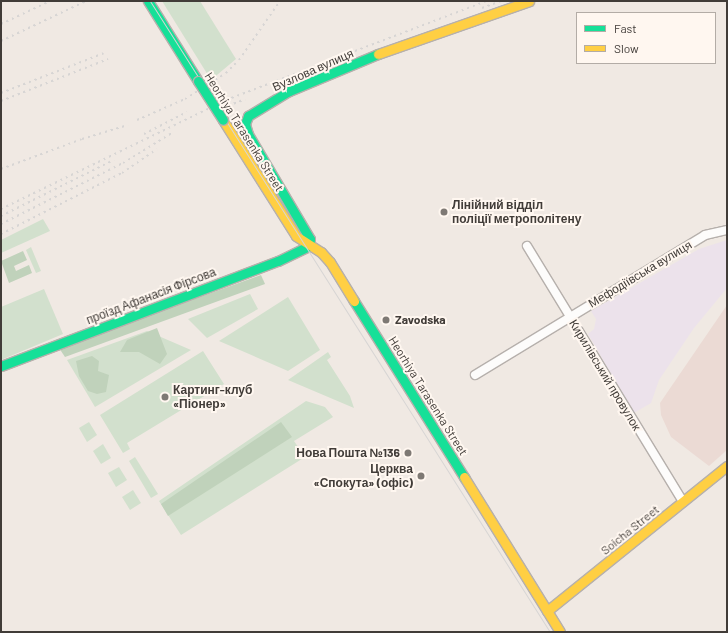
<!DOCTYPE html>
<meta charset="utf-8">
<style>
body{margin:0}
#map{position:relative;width:728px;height:633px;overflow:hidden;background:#f0e9e3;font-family:Barlow,sans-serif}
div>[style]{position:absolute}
.commercial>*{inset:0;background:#ebdad4}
.education>*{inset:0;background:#ece2eb}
.green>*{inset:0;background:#d2e0cd}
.forest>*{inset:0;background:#c0d2bb}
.roads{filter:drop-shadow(1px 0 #b6b0ac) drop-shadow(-1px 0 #b6b0ac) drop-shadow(0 1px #b6b0ac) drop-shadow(0 -1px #b6b0ac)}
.street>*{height:8px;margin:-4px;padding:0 4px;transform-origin:4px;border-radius:4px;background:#fdfcfb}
.fast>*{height:9px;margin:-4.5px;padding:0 4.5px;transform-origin:4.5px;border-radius:4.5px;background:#16e098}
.slow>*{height:9px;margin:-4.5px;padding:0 4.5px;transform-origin:4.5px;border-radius:4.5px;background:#ffcf43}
.tram>*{height:1px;margin:-0.5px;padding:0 0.5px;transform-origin:0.5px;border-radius:0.5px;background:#d7d5d4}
.rail>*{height:2px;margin-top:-1px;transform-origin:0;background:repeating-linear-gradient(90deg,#d7d5d4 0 2px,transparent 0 6px)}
.bridges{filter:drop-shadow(1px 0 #b6b0ac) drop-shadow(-1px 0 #b6b0ac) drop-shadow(0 1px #b6b0ac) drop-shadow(0 -1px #b6b0ac)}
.fast-bridge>*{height:9px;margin:-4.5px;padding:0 4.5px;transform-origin:4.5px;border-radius:4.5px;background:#16e098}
.dots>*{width:11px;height:11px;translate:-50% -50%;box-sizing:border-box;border:2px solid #fff7f0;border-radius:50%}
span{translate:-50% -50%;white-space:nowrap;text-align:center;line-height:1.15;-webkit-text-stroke:4px #fff7f0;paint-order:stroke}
.street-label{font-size:12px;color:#413c38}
.poi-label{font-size:12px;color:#413c38;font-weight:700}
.left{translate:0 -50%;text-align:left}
.right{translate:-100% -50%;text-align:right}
.frame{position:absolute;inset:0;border:2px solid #413c38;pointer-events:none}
.legend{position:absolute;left:576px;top:12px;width:140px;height:52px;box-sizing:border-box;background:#fff7f0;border:1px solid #b3aca6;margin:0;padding:5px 7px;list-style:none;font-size:12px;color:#413c38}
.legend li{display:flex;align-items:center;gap:8px;height:20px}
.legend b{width:20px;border:1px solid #b3aca6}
</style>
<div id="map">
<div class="commercial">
<i style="clip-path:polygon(727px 305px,727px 450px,709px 466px,671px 437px,661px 415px,660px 403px)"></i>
</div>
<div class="education">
<i style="clip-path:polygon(727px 240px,727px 288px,694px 328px,659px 380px,651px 403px,634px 413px,588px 334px,594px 329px,596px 319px,591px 311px,699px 249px)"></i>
</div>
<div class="green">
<i style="clip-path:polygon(162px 1px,200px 1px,236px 59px,211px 80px)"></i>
<i style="clip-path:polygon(43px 219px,50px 231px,1px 253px,1px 240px)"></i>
<i style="clip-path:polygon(31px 247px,41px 271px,36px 273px,26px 250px)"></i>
<i style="clip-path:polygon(44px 289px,63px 334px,1px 360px,1px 307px)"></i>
<i style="clip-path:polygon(250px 294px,258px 309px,207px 338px,188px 319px)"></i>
<i style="clip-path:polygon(288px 297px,320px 350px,288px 371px,219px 341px)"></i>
<i style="clip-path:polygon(147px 331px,191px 350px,95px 407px,67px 360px)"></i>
<i style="clip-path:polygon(203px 351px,224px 384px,127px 443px,130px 449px,123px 453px,100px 415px)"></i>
<i style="clip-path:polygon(328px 352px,331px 357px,327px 360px,350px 396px,354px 408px,288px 380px)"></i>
<i style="clip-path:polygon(306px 401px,325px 407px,333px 417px,294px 441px,305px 457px,181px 535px,159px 501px)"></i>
<i style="clip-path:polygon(89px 422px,97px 435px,87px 442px,79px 428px)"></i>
<i style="clip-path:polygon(103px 444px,111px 458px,101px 464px,93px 451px)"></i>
<i style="clip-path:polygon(135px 457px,158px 494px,151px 498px,129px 461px)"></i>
<i style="clip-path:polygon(119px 467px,127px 480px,116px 487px,108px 473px)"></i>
<i style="clip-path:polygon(133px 490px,141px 503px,130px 510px,122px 497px)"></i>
</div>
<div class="forest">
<i style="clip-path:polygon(23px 251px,27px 260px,14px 266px,16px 271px,29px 265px,32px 273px,9px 283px,1px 261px)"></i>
<i style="clip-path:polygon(261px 275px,265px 284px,65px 357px,59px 348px)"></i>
<i style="clip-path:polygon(157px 328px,167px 354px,160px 364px,139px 352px,120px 352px,127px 340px)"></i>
<i style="clip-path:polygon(92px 356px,99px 361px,98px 371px,109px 375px,106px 392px,97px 394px,88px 391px,79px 376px,76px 361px)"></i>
<i style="clip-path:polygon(281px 422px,292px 437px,168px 516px,161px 504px)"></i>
</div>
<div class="roads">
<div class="street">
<i style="left:527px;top:246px;width:300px;rotate:58.6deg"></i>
<i style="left:475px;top:375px;width:269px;rotate:-31.3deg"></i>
<i style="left:705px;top:235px;width:23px;rotate:-13deg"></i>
</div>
<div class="fast">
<i style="left:148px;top:1px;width:94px;rotate:58deg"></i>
<i style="left:309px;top:246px;width:7px;rotate:-82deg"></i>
<i style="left:310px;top:239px;width:122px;rotate:-120.6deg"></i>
<i style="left:248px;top:134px;width:10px;rotate:-107deg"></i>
<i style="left:245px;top:124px;width:9px;rotate:-69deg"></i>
<i style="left:248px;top:116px;width:48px;rotate:-31.4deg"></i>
<i style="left:289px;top:91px;width:96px;rotate:-22.6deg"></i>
<i style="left:354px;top:301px;width:208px;rotate:58deg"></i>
<i style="left:1px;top:366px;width:296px;rotate:-20.8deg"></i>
<i style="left:278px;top:261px;width:34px;rotate:-26deg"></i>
</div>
<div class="slow">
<i style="left:378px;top:54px;width:160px;rotate:-19.3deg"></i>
<i style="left:223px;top:120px;width:137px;rotate:57.8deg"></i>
<i style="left:296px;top:236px;width:30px;rotate:33deg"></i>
<i style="left:321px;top:252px;width:13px;rotate:48deg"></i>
<i style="left:330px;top:262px;width:46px;rotate:58.4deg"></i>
<i style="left:464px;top:477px;width:182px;rotate:58.2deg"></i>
<i style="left:547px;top:611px;width:231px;rotate:-38.9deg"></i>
</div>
</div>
<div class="tram">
<i style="left:150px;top:1px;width:747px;rotate:57.63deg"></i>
</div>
<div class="rail">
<i style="left:482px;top:8px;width:20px;rotate:-20deg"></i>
<i style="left:1px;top:24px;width:54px;rotate:-25.1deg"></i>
<i style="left:1px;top:41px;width:94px;rotate:-25.2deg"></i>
<i style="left:1px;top:93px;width:110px;rotate:-21.2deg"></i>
<i style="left:1px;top:101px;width:115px;rotate:-21.4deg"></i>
<i style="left:217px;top:110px;width:30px;rotate:-21deg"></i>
<i style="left:137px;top:120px;width:52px;rotate:-23.6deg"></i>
<i style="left:185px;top:99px;width:49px;rotate:-32.4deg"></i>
<i style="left:226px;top:73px;width:18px;rotate:-45deg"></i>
<i style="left:239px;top:60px;width:72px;rotate:-55.2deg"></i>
<i style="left:144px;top:134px;width:48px;rotate:-27.1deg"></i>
<i style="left:1px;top:169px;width:86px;rotate:-20.3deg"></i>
<i style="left:82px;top:139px;width:48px;rotate:-16.9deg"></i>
<i style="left:1px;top:209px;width:250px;rotate:-25.8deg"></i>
<i style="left:226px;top:100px;width:279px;rotate:-20.8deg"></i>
<i style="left:1px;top:216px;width:126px;rotate:-26.4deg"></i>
<i style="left:1px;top:224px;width:136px;rotate:-26.6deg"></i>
<i style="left:123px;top:163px;width:57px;rotate:-31.5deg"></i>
<i style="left:1px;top:234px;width:136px;rotate:-26.8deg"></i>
<i style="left:122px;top:173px;width:42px;rotate:-34.4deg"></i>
</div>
<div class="bridges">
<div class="fast-bridge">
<i style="left:198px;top:81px;width:46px;rotate:57.3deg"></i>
</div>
</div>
<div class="dots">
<i style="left:444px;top:212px;background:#7e7974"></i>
<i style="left:386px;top:320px;background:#7e7974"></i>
<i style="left:165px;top:397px;background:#7e7974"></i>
<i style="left:408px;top:453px;background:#7e7974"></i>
<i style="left:421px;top:476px;background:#7e7974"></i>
</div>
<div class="street-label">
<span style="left:313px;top:70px;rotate:-24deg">Вузлова вулиця</span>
<span style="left:244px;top:132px;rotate:58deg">Heorhiya Tarasenka Street</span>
<span style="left:640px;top:274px;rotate:-31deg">Мефодіївська вулиця</span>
<span style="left:151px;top:296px;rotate:-21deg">проїзд Афанасія Фірсова</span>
<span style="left:605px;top:375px;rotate:59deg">Кирилівський провулок</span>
<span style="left:428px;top:396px;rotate:58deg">Heorhiya Tarasenka Street</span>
<span style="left:630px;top:530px;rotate:-39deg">Soicha Street</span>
</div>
<div class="poi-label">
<span class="left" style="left:452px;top:212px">Лінійний відділ<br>поліції метрополітену</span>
<span class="left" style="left:395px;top:320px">Zavodska</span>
<span class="left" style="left:173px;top:397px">Картинг-клуб<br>«Піонер»</span>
<span class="right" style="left:400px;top:453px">Нова Пошта №136</span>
<span class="right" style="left:413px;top:476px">Церква<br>«Спокута» (офіс)</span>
</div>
<div class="frame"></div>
<ul class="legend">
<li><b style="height:5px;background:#16e098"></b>Fast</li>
<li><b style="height:5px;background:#ffcf43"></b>Slow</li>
</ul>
</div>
